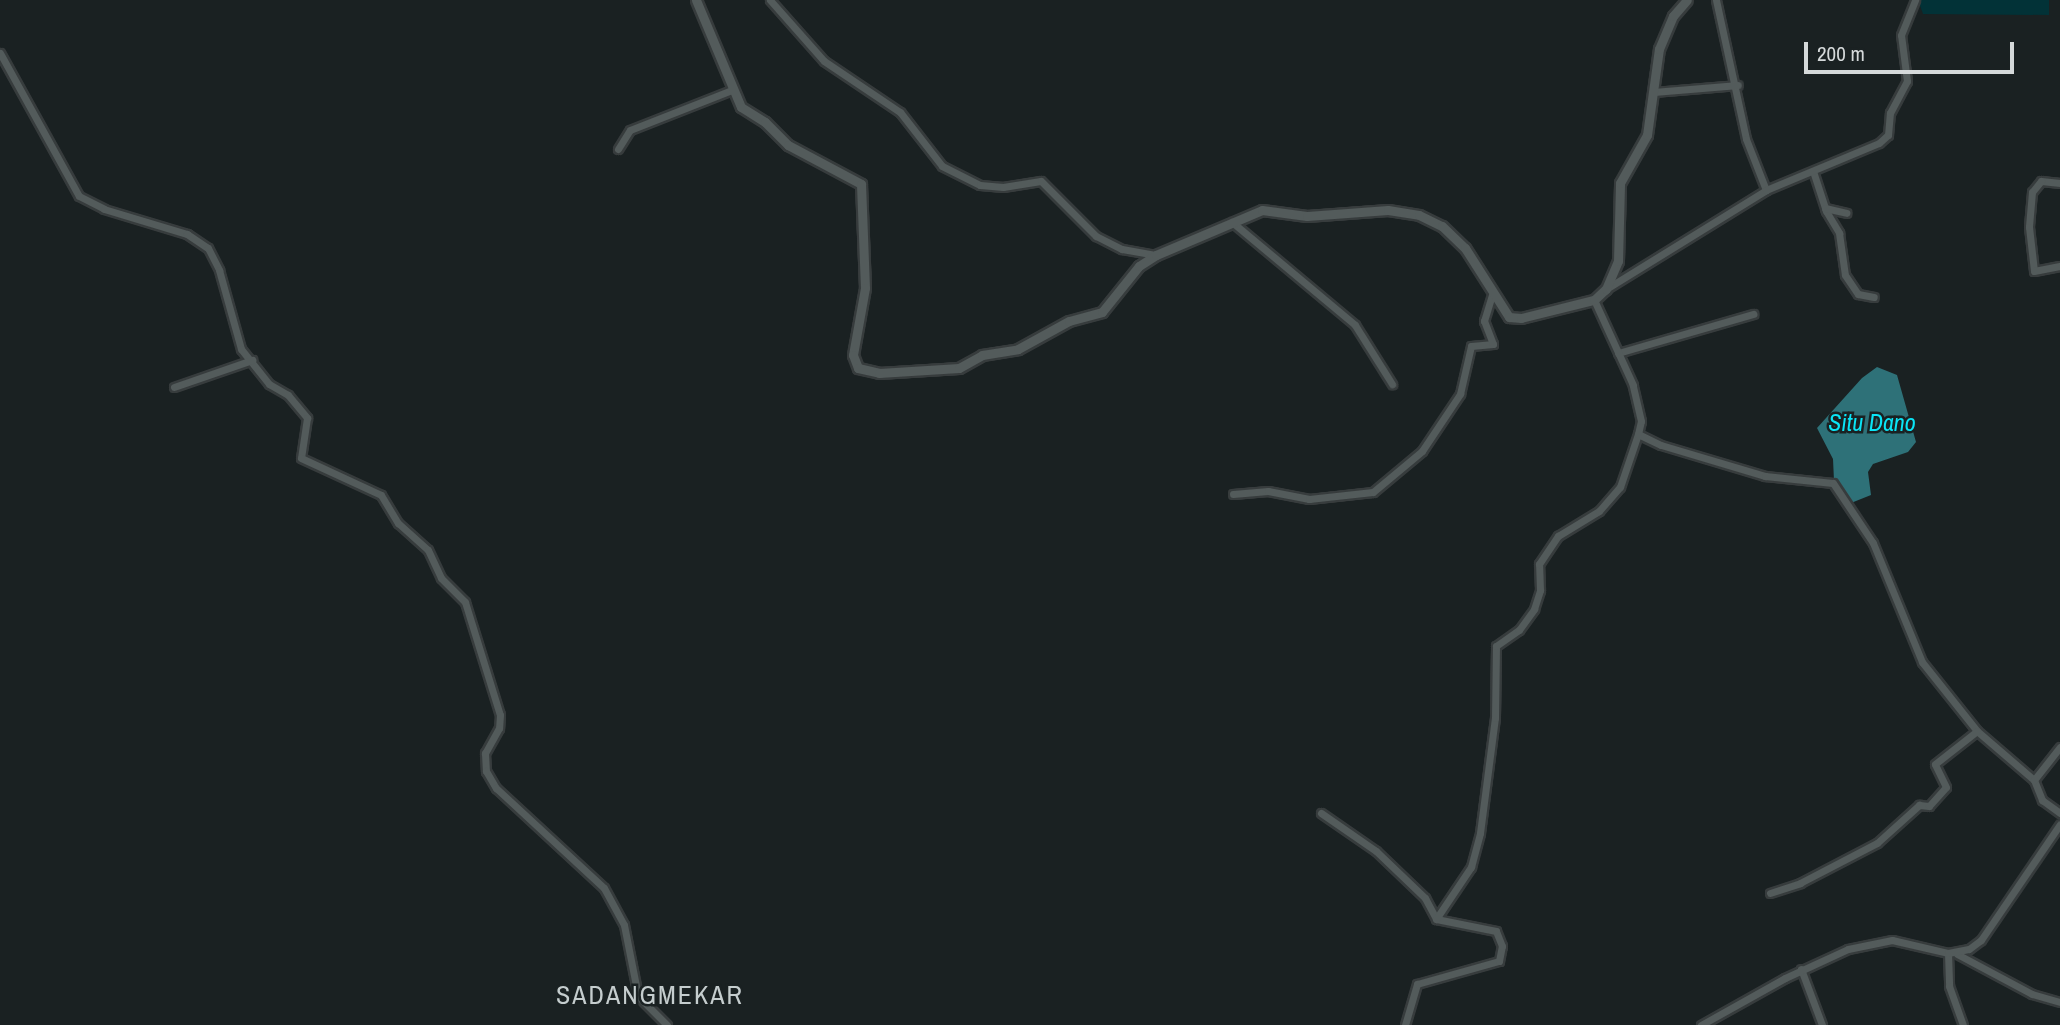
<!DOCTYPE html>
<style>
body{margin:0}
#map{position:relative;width:2060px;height:1025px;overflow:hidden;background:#1a2122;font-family:"Archivo Narrow",sans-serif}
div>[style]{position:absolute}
.green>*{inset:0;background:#023237}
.water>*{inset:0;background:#2e7178}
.roads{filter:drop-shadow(2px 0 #373c3d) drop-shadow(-2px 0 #373c3d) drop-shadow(0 2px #373c3d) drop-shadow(0 -2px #373c3d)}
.minor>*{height:7px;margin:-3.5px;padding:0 3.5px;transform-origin:3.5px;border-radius:3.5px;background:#535b5b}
.tertiary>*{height:9px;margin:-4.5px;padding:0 4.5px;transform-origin:4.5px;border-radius:4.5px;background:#535b5b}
span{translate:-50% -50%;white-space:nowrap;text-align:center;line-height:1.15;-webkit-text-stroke:5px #1a2122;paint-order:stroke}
.water-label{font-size:24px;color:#0ae5f6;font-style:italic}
.quarter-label{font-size:26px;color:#c5cdce;letter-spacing:2px}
.scale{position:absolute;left:1804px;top:42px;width:210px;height:32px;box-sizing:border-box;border:4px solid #d5d9da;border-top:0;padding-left:9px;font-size:21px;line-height:24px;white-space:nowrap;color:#d5d9da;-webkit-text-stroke:5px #1a2122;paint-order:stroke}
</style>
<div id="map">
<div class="green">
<i style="clip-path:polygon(1918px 0,2049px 0,2049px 15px,1923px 14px)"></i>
</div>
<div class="water">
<i style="clip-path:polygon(1877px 367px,1897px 375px,1916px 442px,1908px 452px,1873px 464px,1868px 472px,1871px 495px,1851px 503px,1834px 481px,1833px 459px,1817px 428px,1862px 378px)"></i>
</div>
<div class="roads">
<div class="minor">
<i style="left:770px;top:0;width:81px;rotate:48.5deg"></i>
<i style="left:824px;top:61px;width:92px;rotate:33.9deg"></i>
<i style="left:900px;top:112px;width:68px;rotate:52.1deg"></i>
<i style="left:942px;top:166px;width:42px;rotate:26.6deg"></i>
<i style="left:980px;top:185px;width:23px;rotate:5deg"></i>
<i style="left:1003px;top:187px;width:38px;rotate:-9deg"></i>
<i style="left:1041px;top:181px;width:78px;rotate:45deg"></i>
<i style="left:1096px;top:236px;width:29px;rotate:27deg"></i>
<i style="left:1122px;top:249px;width:35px;rotate:10deg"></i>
<i style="left:1716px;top:0;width:142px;rotate:77.8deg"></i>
<i style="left:1746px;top:139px;width:55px;rotate:68.6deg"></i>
<i style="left:0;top:53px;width:163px;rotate:61.1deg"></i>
<i style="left:79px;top:196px;width:28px;rotate:27deg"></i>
<i style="left:104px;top:209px;width:87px;rotate:16.8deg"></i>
<i style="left:187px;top:234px;width:25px;rotate:34deg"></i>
<i style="left:208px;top:248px;width:25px;rotate:63deg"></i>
<i style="left:219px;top:270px;width:82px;rotate:74.4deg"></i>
<i style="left:241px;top:349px;width:45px;rotate:51.3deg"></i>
<i style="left:269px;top:384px;width:22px;rotate:30deg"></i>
<i style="left:288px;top:395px;width:30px;rotate:50deg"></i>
<i style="left:307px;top:418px;width:40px;rotate:98.5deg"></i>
<i style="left:301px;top:458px;width:88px;rotate:24.8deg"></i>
<i style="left:381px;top:495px;width:33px;rotate:59deg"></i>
<i style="left:398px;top:523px;width:40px;rotate:42deg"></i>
<i style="left:428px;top:550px;width:31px;rotate:65deg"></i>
<i style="left:441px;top:578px;width:34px;rotate:45deg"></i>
<i style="left:465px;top:602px;width:118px;rotate:72.8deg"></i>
<i style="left:500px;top:715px;width:13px;rotate:94deg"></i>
<i style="left:499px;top:728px;width:29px;rotate:119deg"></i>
<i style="left:485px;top:753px;width:18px;rotate:87deg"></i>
<i style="left:486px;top:771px;width:20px;rotate:60deg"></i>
<i style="left:496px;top:788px;width:147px;rotate:42.8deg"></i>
<i style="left:604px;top:888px;width:42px;rotate:61.6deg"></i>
<i style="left:624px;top:925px;width:72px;rotate:78.8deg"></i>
<i style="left:638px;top:996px;width:41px;rotate:45deg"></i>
<i style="left:1654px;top:92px;width:84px;rotate:-4.8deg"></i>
<i style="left:618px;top:149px;width:22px;rotate:-58deg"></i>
<i style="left:630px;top:130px;width:110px;rotate:-21.4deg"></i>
<i style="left:1813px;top:171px;width:42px;rotate:72deg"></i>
<i style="left:1826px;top:211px;width:26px;rotate:59deg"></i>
<i style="left:1839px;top:233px;width:42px;rotate:81.9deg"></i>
<i style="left:1845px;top:275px;width:23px;rotate:56deg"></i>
<i style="left:1858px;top:294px;width:16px;rotate:11deg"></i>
<i style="left:2060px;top:183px;width:19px;rotate:-174deg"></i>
<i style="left:2041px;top:181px;width:14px;rotate:129deg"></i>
<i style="left:2032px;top:192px;width:35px;rotate:95deg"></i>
<i style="left:2029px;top:227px;width:44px;rotate:83.5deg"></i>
<i style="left:2034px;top:271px;width:26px;rotate:-11deg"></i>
<i style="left:1825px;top:208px;width:22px;rotate:13deg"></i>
<i style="left:1232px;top:222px;width:160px;rotate:39.9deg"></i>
<i style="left:1355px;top:325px;width:70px;rotate:57.9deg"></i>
<i style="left:1606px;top:289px;width:188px;rotate:-31.7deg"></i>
<i style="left:1766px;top:190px;width:122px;rotate:-22.6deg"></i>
<i style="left:1879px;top:143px;width:12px;rotate:-42deg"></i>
<i style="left:1888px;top:135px;width:22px;rotate:-85deg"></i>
<i style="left:1890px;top:113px;width:36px;rotate:-62deg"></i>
<i style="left:1907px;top:81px;width:46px;rotate:-97.4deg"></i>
<i style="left:1901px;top:35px;width:38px;rotate:-68deg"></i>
<i style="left:1618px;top:353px;width:141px;rotate:-16.1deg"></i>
<i style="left:174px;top:387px;width:83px;rotate:-19.1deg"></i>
<i style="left:1638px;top:434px;width:25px;rotate:26deg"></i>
<i style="left:1661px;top:445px;width:109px;rotate:16.6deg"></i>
<i style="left:1765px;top:476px;width:68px;rotate:5.9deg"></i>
<i style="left:1833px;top:483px;width:72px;rotate:56.3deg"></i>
<i style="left:1873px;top:543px;width:129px;rotate:67.6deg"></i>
<i style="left:1922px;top:662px;width:88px;rotate:51.4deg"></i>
<i style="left:1977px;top:731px;width:75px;rotate:40.7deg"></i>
<i style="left:2034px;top:780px;width:22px;rotate:68deg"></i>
<i style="left:2042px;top:800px;width:22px;rotate:36deg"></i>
<i style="left:1233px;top:494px;width:35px;rotate:-5deg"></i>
<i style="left:1268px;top:491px;width:42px;rotate:11deg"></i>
<i style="left:1309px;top:499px;width:64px;rotate:-6.2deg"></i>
<i style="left:1373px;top:492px;width:64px;rotate:-39.9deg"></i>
<i style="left:1422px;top:451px;width:69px;rotate:-56.3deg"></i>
<i style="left:1460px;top:394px;width:49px;rotate:-77.1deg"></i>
<i style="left:1471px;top:346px;width:22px;rotate:-5deg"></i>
<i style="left:1493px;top:344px;width:25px;rotate:-111deg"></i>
<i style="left:1484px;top:321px;width:30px;rotate:-73deg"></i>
<i style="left:2034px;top:780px;width:42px;rotate:-51.8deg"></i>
<i style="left:1321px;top:813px;width:67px;rotate:34.6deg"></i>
<i style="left:1376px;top:851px;width:68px;rotate:43.8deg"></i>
<i style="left:1425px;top:898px;width:24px;rotate:62deg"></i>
<i style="left:1770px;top:893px;width:32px;rotate:-18deg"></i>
<i style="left:1800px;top:883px;width:87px;rotate:-27.5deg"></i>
<i style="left:1877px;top:843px;width:57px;rotate:-42.1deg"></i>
<i style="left:1919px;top:805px;width:10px;rotate:6deg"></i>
<i style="left:1929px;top:806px;width:25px;rotate:-48deg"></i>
<i style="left:1946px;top:787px;width:25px;rotate:-116deg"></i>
<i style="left:1935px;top:764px;width:53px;rotate:-38.2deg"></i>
<i style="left:1948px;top:953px;width:33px;rotate:88deg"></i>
<i style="left:1949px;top:986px;width:41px;rotate:70.3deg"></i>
<i style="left:1957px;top:954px;width:85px;rotate:28.1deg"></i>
<i style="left:2032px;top:994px;width:29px;rotate:16deg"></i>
<i style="left:1801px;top:969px;width:60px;rotate:69.4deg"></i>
<i style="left:1405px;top:1025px;width:43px;rotate:-73.7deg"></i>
<i style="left:1417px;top:984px;width:85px;rotate:-15.7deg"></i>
<i style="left:1499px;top:961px;width:15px;rotate:-79deg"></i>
<i style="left:1502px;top:946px;width:16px;rotate:-112deg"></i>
<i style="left:1496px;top:931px;width:61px;rotate:-168.7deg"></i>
<i style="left:1436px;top:919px;width:63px;rotate:-56.1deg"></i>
<i style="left:1471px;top:867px;width:35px;rotate:-75deg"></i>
<i style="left:1480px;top:833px;width:116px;rotate:-82.6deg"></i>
<i style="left:1495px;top:718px;width:72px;rotate:-89.2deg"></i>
<i style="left:1496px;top:646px;width:28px;rotate:-35deg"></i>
<i style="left:1519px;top:630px;width:26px;rotate:-54deg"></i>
<i style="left:1534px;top:609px;width:20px;rotate:-72deg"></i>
<i style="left:1540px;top:590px;width:26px;rotate:-92deg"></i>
<i style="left:1539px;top:564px;width:34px;rotate:-56deg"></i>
<i style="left:1558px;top:536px;width:48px;rotate:-31.4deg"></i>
<i style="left:1599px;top:511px;width:32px;rotate:-49deg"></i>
<i style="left:1620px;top:487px;width:56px;rotate:-71.2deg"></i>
<i style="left:1638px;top:434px;width:13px;rotate:-77deg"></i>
<i style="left:1641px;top:421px;width:37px;rotate:-103deg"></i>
<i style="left:1633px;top:385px;width:94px;rotate:-114.6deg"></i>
<i style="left:1701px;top:1025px;width:96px;rotate:-29.2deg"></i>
<i style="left:1785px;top:978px;width:69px;rotate:-24.7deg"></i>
<i style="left:1848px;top:949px;width:45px;rotate:-11.6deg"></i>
<i style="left:1892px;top:940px;width:57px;rotate:13.1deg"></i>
<i style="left:1948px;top:953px;width:21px;rotate:-11deg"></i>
<i style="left:1969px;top:949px;width:15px;rotate:-37deg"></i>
<i style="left:1981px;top:940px;width:140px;rotate:-55.7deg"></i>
</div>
<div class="tertiary">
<i style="left:696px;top:0;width:116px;rotate:67.2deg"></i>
<i style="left:741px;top:107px;width:28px;rotate:32deg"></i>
<i style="left:765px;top:122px;width:33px;rotate:45deg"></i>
<i style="left:788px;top:145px;width:83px;rotate:28.1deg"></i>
<i style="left:861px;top:184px;width:104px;rotate:87.8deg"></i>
<i style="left:865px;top:288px;width:68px;rotate:100.2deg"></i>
<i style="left:853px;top:355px;width:14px;rotate:69deg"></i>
<i style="left:858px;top:368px;width:22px;rotate:13deg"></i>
<i style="left:879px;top:373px;width:80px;rotate:-3.6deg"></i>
<i style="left:959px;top:368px;width:26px;rotate:-29deg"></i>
<i style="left:982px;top:355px;width:36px;rotate:-9deg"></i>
<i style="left:1018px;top:349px;width:58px;rotate:-28.8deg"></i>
<i style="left:1069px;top:321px;width:34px;rotate:-15deg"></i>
<i style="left:1102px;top:312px;width:59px;rotate:-51.2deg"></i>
<i style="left:1139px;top:266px;width:20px;rotate:-33deg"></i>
<i style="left:1156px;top:255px;width:115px;rotate:-23deg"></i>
<i style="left:1262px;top:210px;width:45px;rotate:7.6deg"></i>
<i style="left:1307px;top:216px;width:81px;rotate:-4.2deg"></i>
<i style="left:1388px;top:210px;width:31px;rotate:9deg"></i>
<i style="left:1419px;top:215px;width:25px;rotate:26deg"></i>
<i style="left:1442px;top:226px;width:32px;rotate:44deg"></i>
<i style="left:1465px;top:248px;width:82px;rotate:57.5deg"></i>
<i style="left:1509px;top:317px;width:12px;rotate:5deg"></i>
<i style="left:1521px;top:318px;width:75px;rotate:-13.9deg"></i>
<i style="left:1594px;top:300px;width:16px;rotate:-43deg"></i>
<i style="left:1606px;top:289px;width:30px;rotate:-67deg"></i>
<i style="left:1618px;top:261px;width:78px;rotate:-88.5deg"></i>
<i style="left:1620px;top:183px;width:55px;rotate:-60.6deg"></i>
<i style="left:1647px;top:135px;width:87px;rotate:-82.1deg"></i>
<i style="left:1659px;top:49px;width:36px;rotate:-67deg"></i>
<i style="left:1673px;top:16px;width:21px;rotate:-49deg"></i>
</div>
</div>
<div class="water-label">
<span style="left:1872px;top:423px">Situ Dano</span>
</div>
<div class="quarter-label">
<span style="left:650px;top:995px">SADANGMEKAR</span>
</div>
<div class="scale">200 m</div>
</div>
